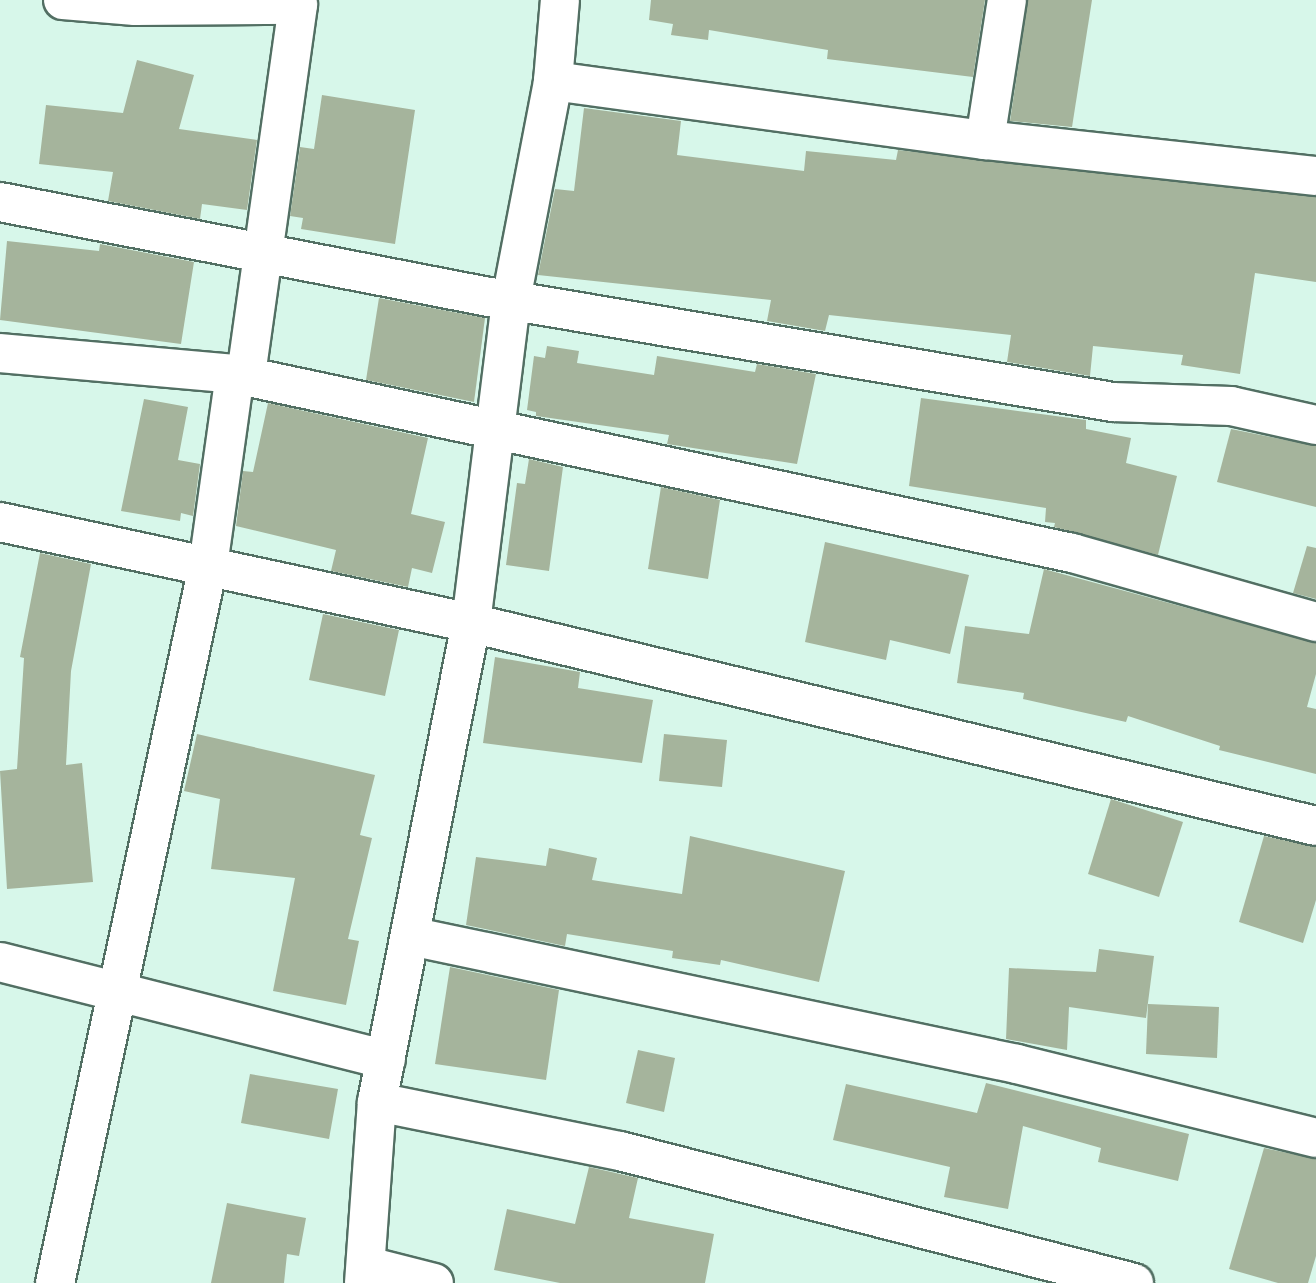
<!DOCTYPE html>
<style>
body{margin:0}
#map{position:relative;width:1316px;height:1283px;overflow:hidden;background:#d7f7ea;font-family:"IBM Plex Sans",sans-serif}
div>[style]{position:absolute}
.building>*{inset:0;background:#a5b49c}
.roads{filter:drop-shadow(2px 0 #526f63) drop-shadow(-2px 0 #526f63) drop-shadow(0 2px #526f63) drop-shadow(0 -2px #526f63)}
.minor>*{height:38px;margin:-19px;padding:0 19px;transform-origin:19px;border-radius:19px;background:#fff}
span{translate:-50% -50%;white-space:nowrap;text-align:center;line-height:1.15;-webkit-text-stroke:7px #fff;paint-order:stroke}
</style>
<div id="map">
<div class="building">
<i style="clip-path:polygon(651px 0,985px 0,973px 77px,827px 59px,828px 50px,709px 30px,708px 40px,671px 35px,673px 24px,649px 20px)"></i>
<i style="clip-path:polygon(1028px 0,1092px 0,1072px 127px,1010px 121px)"></i>
<i style="clip-path:polygon(137px 60px,194px 75px,179px 129px,257px 140px,247px 210px,202px 204px,200px 219px,108px 201px,113px 172px,39px 164px,46px 105px,123px 113px)"></i>
<i style="clip-path:polygon(322px 95px,415px 110px,395px 244px,301px 229px,303px 218px,290px 216px,300px 147px,314px 149px)"></i>
<i style="clip-path:polygon(584px 108px,681px 121px,677px 155px,804px 171px,806px 151px,896px 160px,898px 150px,1316px 197px,1316px 282px,1255px 273px,1240px 374px,1181px 365px,1183px 355px,1093px 346px,1090px 376px,1007px 362px,1011px 335px,829px 315px,825px 331px,767px 321px,771px 300px,538px 275px,555px 189px,574px 191px)"></i>
<i style="clip-path:polygon(7px 241px,99px 251px,100px 244px,194px 262px,181px 344px,0 320px)"></i>
<i style="clip-path:polygon(379px 298px,485px 318px,474px 402px,366px 380px)"></i>
<i style="clip-path:polygon(547px 346px,579px 351px,577px 363px,654px 375px,657px 356px,755px 372px,757px 364px,816px 374px,797px 464px,667px 444px,669px 435px,536px 416px,536px 412px,527px 410px,534px 356px,545px 358px)"></i>
<i style="clip-path:polygon(921px 398px,1086px 420px,1086px 429px,1131px 438px,1126px 463px,1177px 476px,1158px 555px,1054px 527px,1055px 523px,1045px 522px,1046px 508px,909px 486px)"></i>
<i style="clip-path:polygon(144px 399px,188px 407px,178px 460px,200px 464px,193px 516px,181px 513px,180px 521px,121px 511px)"></i>
<i style="clip-path:polygon(268px 403px,428px 438px,411px 514px,445px 522px,432px 573px,412px 568px,408px 587px,331px 571px,336px 550px,236px 526px,243px 471px,253px 472px)"></i>
<i style="clip-path:polygon(1231px 429px,1316px 446px,1316px 507px,1217px 482px)"></i>
<i style="clip-path:polygon(529px 459px,563px 467px,549px 571px,506px 565px,517px 483px,525px 484px)"></i>
<i style="clip-path:polygon(661px 487px,720px 500px,708px 579px,648px 569px)"></i>
<i style="clip-path:polygon(825px 542px,969px 575px,950px 654px,890px 640px,886px 660px,805px 642px)"></i>
<i style="clip-path:polygon(1307px 546px,1316px 548px,1316px 599px,1293px 593px)"></i>
<i style="clip-path:polygon(40px 553px,91px 564px,71px 671px,66px 765px,82px 763px,93px 882px,7px 889px,0 771px,17px 769px,24px 658px,20px 657px)"></i>
<i style="clip-path:polygon(1044px 569px,1316px 643px,1316px 674px,1307px 707px,1316px 709px,1316px 774px,1219px 750px,1220px 746px,1128px 716px,1126px 722px,1023px 699px,1024px 693px,957px 683px,965px 626px,1029px 634px)"></i>
<i style="clip-path:polygon(323px 614px,399px 630px,385px 696px,309px 680px)"></i>
<i style="clip-path:polygon(495px 657px,580px 672px,578px 688px,653px 700px,642px 763px,483px 743px)"></i>
<i style="clip-path:polygon(197px 734px,375px 775px,360px 835px,372px 838px,348px 939px,359px 941px,346px 1005px,273px 991px,295px 878px,211px 869px,220px 799px,184px 791px)"></i>
<i style="clip-path:polygon(664px 734px,727px 740px,722px 787px,659px 781px)"></i>
<i style="clip-path:polygon(1111px 799px,1183px 822px,1159px 897px,1088px 874px)"></i>
<i style="clip-path:polygon(690px 836px,845px 871px,819px 982px,721px 960px,720px 965px,672px 958px,673px 951px,567px 934px,565px 946px,466px 925px,476px 857px,546px 866px,549px 848px,597px 858px,592px 880px,682px 894px)"></i>
<i style="clip-path:polygon(1264px 836px,1316px 847px,1316px 900px,1303px 943px,1239px 922px)"></i>
<i style="clip-path:polygon(1099px 949px,1154px 956px,1146px 1018px,1069px 1007px,1067px 1050px,1006px 1039px,1009px 968px,1096px 972px)"></i>
<i style="clip-path:polygon(450px 967px,559px 990px,546px 1080px,435px 1064px)"></i>
<i style="clip-path:polygon(1148px 1004px,1219px 1007px,1217px 1058px,1146px 1054px)"></i>
<i style="clip-path:polygon(638px 1050px,675px 1058px,664px 1112px,626px 1103px)"></i>
<i style="clip-path:polygon(250px 1074px,338px 1089px,329px 1139px,241px 1123px)"></i>
<i style="clip-path:polygon(986px 1083px,1189px 1134px,1178px 1181px,1098px 1162px,1101px 1148px,1023px 1126px,1008px 1209px,944px 1197px,950px 1167px,833px 1140px,846px 1084px,977px 1113px)"></i>
<i style="clip-path:polygon(1264px 1148px,1316px 1159px,1316px 1256px,1308px 1283px,1278px 1283px,1229px 1269px)"></i>
<i style="clip-path:polygon(589px 1167px,638px 1178px,629px 1218px,714px 1234px,705px 1283px,560px 1283px,494px 1270px,507px 1209px,575px 1224px)"></i>
<i style="clip-path:polygon(227px 1203px,306px 1218px,299px 1256px,287px 1254px,284px 1283px,211px 1283px)"></i>
</div>
<div class="roads">
<div class="minor">
<i style="left:63px;top:0;width:72px;rotate:4.8deg"></i>
<i style="left:135px;top:6px;width:163px;rotate:-0.4deg"></i>
<i style="left:298px;top:5px;width:375px;rotate:98deg"></i>
<i style="left:553px;top:81px;width:436px;rotate:7.8deg"></i>
<i style="left:985px;top:140px;width:333px;rotate:6.2deg"></i>
<i style="left:985px;top:140px;width:142px;rotate:-81.1deg"></i>
<i style="left:0;top:202px;width:499px;rotate:11deg"></i>
<i style="left:490px;top:297px;width:632px;rotate:9.57deg"></i>
<i style="left:1113px;top:402px;width:118px;rotate:1.9deg"></i>
<i style="left:1231px;top:406px;width:87px;rotate:12.6deg"></i>
<i style="left:0;top:353px;width:236px;rotate:5.1deg"></i>
<i style="left:235px;top:374px;width:856px;rotate:12.07deg"></i>
<i style="left:1072px;top:553px;width:254px;rotate:15.8deg"></i>
<i style="left:0;top:522px;width:482px;rotate:12.1deg"></i>
<i style="left:471px;top:623px;width:325px;rotate:-82.9deg"></i>
<i style="left:511px;top:300px;width:223px;rotate:-79.1deg"></i>
<i style="left:553px;top:81px;width:81px;rotate:-85.1deg"></i>
<i style="left:410px;top:936px;width:620px;rotate:11.91deg"></i>
<i style="left:1017px;top:1064px;width:308px;rotate:13.9deg"></i>
<i style="left:0;top:962px;width:398px;rotate:14.2deg"></i>
<i style="left:367px;top:1266px;width:69px;rotate:14.2deg"></i>
<i style="left:55px;top:1283px;width:733px;rotate:-77.95deg"></i>
<i style="left:208px;top:566px;width:194px;rotate:-82deg"></i>
<i style="left:364px;top:1283px;width:181px;rotate:-85.9deg"></i>
<i style="left:1134px;top:1283px;width:531px;rotate:-165.6deg"></i>
<i style="left:620px;top:1151px;width:248px;rotate:-168.6deg"></i>
<i style="left:377px;top:1102px;width:488px;rotate:-78.9deg"></i>
<i style="left:471px;top:623px;width:869px;rotate:13.51deg"></i>
</div>
</div>
</div>
